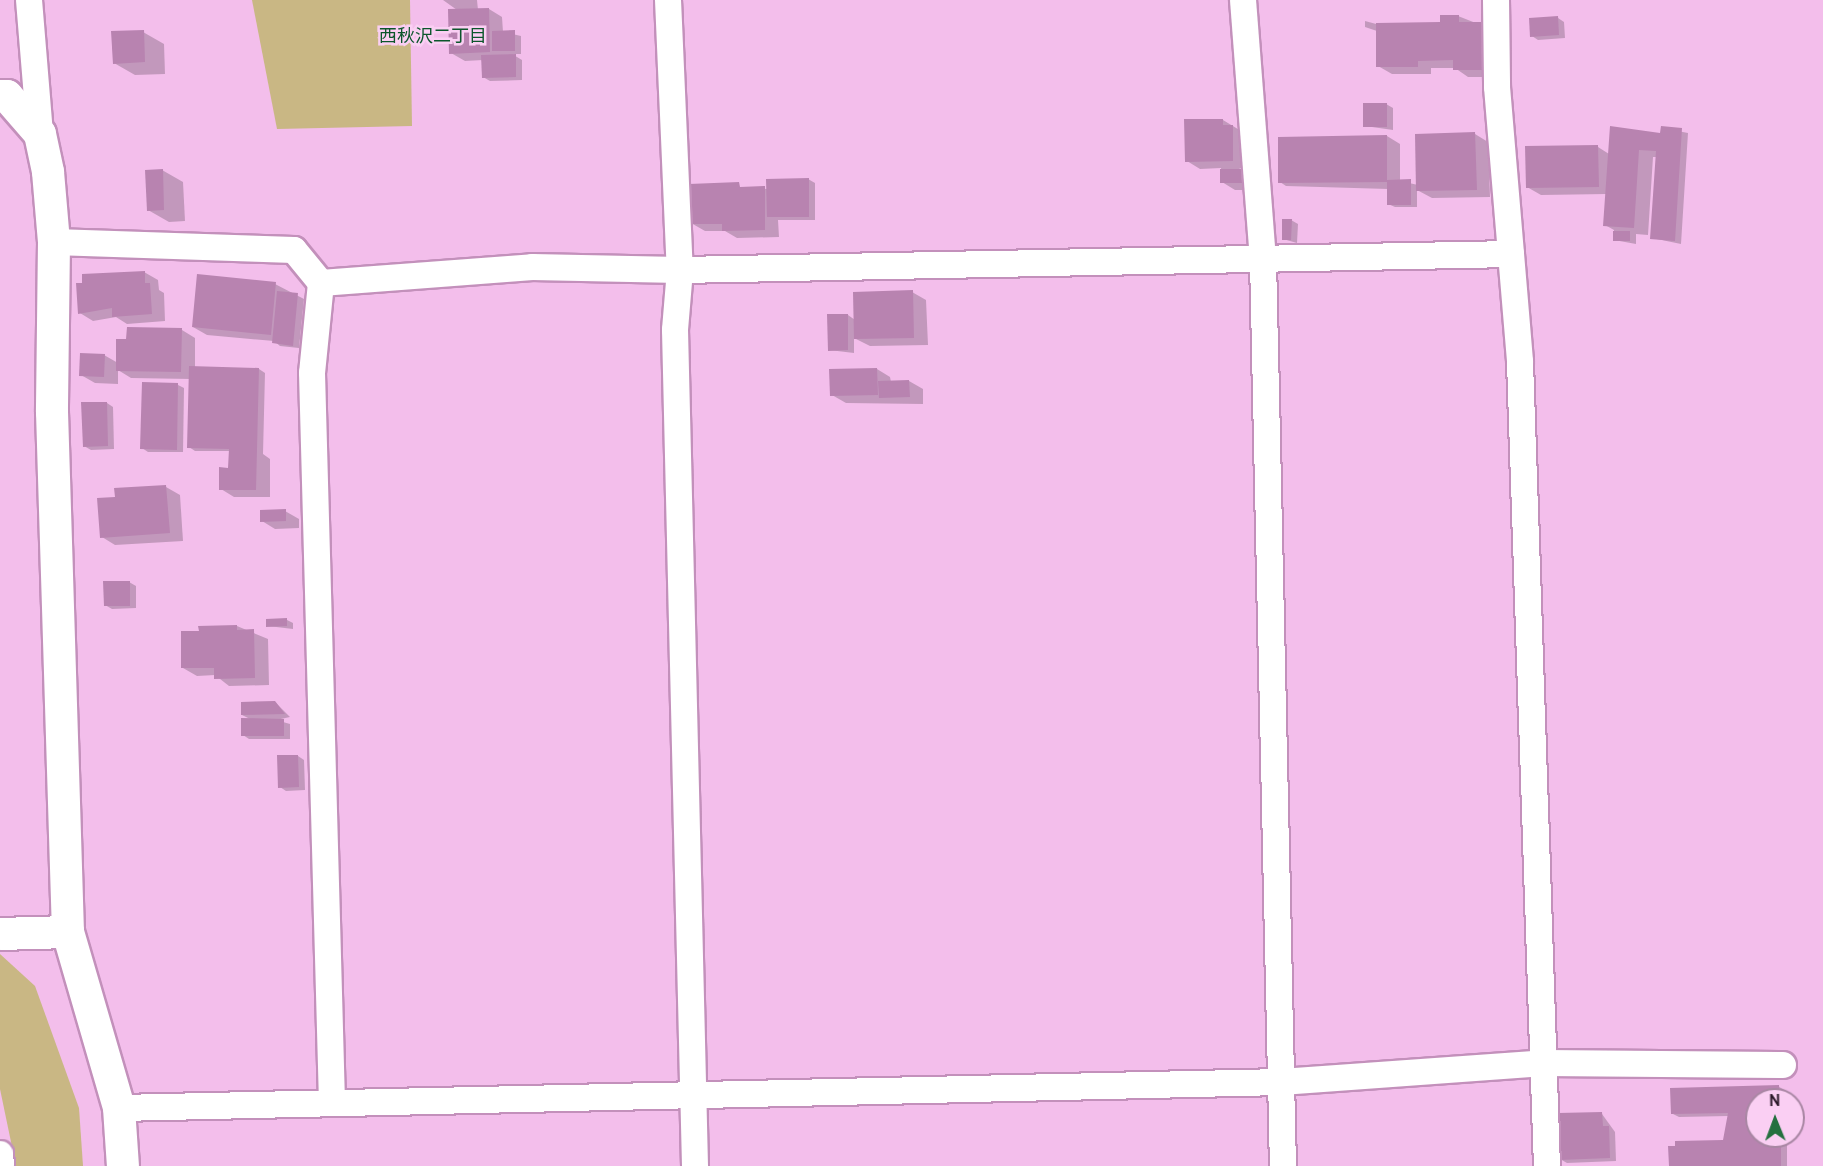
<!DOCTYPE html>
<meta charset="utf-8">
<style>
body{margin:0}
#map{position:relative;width:1823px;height:1166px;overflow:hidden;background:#f3beeb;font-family:Overpass,"Noto Sans JP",sans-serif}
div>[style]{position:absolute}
.green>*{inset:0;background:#c9b784}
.shadow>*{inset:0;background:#0003}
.building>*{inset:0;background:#b883b0}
.roads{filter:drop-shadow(2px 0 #c390bb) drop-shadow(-2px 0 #c390bb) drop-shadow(0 2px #c390bb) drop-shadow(0 -2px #c390bb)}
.minor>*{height:26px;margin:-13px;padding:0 13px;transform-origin:13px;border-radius:13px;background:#fff}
.tertiary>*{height:32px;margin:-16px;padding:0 16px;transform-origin:16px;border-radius:16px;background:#fff}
span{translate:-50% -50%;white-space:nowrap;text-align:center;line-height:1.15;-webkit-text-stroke:5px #facff3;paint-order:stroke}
.neighbourhood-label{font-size:18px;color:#0b562b}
.north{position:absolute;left:1745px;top:1088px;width:60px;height:60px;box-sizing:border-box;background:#facff3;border:2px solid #a886a3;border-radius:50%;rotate:359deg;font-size:16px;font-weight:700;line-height:24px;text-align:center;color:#2c192a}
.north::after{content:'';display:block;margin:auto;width:21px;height:27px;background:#24703f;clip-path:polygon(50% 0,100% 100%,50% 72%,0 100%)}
</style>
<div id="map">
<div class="green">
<i style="clip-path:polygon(252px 0,410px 0,412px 126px,277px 129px)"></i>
<i style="clip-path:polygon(0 954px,35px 986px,79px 1108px,83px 1166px,16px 1166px,0 1089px)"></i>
</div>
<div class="shadow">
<i style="clip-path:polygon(443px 0,477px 0,478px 10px,489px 9px,502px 17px,503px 32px,521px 36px,521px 54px,512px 54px,522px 60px,522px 80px,490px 81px,483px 77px,483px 60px,465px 61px,451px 53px,457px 10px)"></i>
<i style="clip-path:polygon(1458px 16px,1496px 31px,1496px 77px,1468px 77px,1455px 68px,1431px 68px,1431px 74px,1392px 74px,1378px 66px,1377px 31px,1365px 27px,1365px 21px,1380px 25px,1441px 24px)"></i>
<i style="clip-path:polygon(1558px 18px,1564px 22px,1565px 38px,1538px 40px,1532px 36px)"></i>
<i style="clip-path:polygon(143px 32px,164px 44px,165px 74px,135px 75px,114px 63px)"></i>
<i style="clip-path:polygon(1386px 104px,1393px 108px,1393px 130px,1365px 126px)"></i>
<i style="clip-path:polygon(1223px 120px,1246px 134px,1246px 168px,1239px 168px,1257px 178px,1257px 190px,1235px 190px,1222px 182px,1221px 168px,1200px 169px,1187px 161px)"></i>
<i style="clip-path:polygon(1611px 127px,1662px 135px,1662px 128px,1688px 133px,1681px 244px,1652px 238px,1657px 157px,1653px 157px,1648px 235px,1636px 234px,1636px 244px,1614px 240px,1614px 230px,1605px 225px,1607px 194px,1541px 195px,1527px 187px,1598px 147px,1609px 154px)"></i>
<i style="clip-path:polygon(1475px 134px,1488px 142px,1490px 197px,1432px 198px,1417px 190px,1417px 207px,1395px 207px,1388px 204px,1388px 189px,1286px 186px,1280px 182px,1387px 136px,1400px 144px,1400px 181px,1418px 185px)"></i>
<i style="clip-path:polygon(162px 170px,183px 182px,185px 221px,169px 222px,148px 210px)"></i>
<i style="clip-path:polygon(808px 179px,815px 183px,815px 220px,778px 220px,779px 237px,737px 238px,725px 231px,705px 231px,691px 223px,690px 185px,768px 189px)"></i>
<i style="clip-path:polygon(1291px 220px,1298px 224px,1297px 243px,1283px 239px)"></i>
<i style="clip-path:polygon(144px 272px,158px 280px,159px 290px,164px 293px,165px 321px,127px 324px,116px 317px,93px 321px,80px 313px,83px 284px)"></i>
<i style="clip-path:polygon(275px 284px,304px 299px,299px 348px,280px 346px,274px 341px,207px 335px,193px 327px)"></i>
<i style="clip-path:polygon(912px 292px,926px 300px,928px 345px,870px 346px,854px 338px,854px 353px,829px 350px,848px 315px,855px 320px)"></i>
<i style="clip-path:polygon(182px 330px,195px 338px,195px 367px,259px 369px,265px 373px,263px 454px,270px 459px,270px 497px,234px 497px,221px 489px,230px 469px,230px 451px,195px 451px,189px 447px,191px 379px,131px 378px,118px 370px,118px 384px,95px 383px,81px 375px,104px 355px,118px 363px)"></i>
<i style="clip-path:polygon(877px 369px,890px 377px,891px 382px,909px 381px,923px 389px,923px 404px,846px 403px,832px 395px)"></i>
<i style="clip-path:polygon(178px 385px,184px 388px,183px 452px,148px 452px,142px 448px)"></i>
<i style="clip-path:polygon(107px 403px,113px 407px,114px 449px,91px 450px,84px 446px)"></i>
<i style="clip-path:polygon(166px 487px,180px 495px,183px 541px,115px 545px,102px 537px,116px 498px)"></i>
<i style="clip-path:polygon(285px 511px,299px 519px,299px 528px,275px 529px,262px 521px)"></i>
<i style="clip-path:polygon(129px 582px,136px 586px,136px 608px,112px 609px,105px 605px)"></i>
<i style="clip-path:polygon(287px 620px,293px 623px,293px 629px,268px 626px)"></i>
<i style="clip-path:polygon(237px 626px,268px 639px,269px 685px,229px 686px,215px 675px,197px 676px,183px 668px,200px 632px)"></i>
<i style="clip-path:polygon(275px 702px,290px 717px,276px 720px,290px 724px,290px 739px,249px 739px,243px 735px,252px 720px,242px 715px)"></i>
<i style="clip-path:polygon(298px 756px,304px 760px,305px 790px,286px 791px,280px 787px)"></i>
<i style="clip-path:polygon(1779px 1087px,1785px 1090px,1786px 1100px,1757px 1100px,1757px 1136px,1787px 1136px,1787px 1166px,1670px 1166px,1724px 1142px,1729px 1116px,1679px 1117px,1673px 1114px)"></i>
<i style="clip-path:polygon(1602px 1114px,1615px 1132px,1616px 1161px,1567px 1163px,1560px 1159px)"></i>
</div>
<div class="building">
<i style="clip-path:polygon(489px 8px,490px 52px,449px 54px,448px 9px)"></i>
<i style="clip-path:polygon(1440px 15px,1459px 15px,1459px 22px,1482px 22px,1483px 70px,1453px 70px,1453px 60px,1418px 61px,1418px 67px,1376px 67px,1376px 23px,1440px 22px)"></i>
<i style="clip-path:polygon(1558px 16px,1559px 35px,1530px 37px,1529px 18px)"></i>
<i style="clip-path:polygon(144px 30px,145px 62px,113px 64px,111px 31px)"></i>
<i style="clip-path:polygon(515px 30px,515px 51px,492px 51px,492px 31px)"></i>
<i style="clip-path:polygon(516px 54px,516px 77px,482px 78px,481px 55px)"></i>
<i style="clip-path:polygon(1363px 103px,1387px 103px,1387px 127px,1363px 127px)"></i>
<i style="clip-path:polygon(1184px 119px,1223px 119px,1223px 125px,1233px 125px,1233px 161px,1185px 162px)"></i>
<i style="clip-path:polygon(1610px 126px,1660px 133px,1661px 126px,1682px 128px,1675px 241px,1650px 239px,1656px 151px,1639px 150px,1634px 228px,1603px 226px)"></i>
<i style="clip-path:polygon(1475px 132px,1477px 190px,1416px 191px,1415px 134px)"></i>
<i style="clip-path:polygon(1387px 135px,1387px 180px,1411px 179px,1411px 205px,1387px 205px,1387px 182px,1278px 183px,1278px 137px)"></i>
<i style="clip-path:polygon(1598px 145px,1599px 187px,1526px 188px,1525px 146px)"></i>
<i style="clip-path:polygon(163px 169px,164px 210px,147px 211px,145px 170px)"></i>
<i style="clip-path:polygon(1220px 169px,1243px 169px,1244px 183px,1220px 183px)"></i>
<i style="clip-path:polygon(809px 178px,809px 217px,767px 217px,766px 179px)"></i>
<i style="clip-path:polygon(739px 182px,740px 187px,765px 186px,765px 230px,722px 231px,722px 224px,689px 224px,689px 184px)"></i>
<i style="clip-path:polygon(1282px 219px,1292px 219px,1291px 240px,1282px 240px)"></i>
<i style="clip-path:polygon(1613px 231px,1630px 231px,1630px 241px,1613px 241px)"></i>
<i style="clip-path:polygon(145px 271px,145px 283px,150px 283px,152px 314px,112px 317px,112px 308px,78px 314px,76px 283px,82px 283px,82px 274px)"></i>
<i style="clip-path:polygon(197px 274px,276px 282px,271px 335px,192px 327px)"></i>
<i style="clip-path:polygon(913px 290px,914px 338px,854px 339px,853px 292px)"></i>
<i style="clip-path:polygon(277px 291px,298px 293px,293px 346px,272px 343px)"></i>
<i style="clip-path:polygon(827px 314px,848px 314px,848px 350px,828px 351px)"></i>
<i style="clip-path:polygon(127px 327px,182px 328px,181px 372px,116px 371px,116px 339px,126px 339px)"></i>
<i style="clip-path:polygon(80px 353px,105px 354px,104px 377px,79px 376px)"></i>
<i style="clip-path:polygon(189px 366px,259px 368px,256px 490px,219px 490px,219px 467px,228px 468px,229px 449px,187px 448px)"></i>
<i style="clip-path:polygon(877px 368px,878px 395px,830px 396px,829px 369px)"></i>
<i style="clip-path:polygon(909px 380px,910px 397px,879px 398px,878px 381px)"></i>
<i style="clip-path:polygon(142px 382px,178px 383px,177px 450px,140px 449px)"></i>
<i style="clip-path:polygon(81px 402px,107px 402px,108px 446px,83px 447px)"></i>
<i style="clip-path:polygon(166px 485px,170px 533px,100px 538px,97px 498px,115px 497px,114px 488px)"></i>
<i style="clip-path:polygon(286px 509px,286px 521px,260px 522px,260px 510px)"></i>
<i style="clip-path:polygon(103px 581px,130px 581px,130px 606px,104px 606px)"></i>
<i style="clip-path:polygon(287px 618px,287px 626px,266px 627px,266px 619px)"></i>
<i style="clip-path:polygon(237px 625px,237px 630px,254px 629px,255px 678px,214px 679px,214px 668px,181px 668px,181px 631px,199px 631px,198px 626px)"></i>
<i style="clip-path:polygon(275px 701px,285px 714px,241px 715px,241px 702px)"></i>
<i style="clip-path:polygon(241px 718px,284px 719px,284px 736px,241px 736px)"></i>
<i style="clip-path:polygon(277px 755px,298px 755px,299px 787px,278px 788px)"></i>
<i style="clip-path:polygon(1779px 1085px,1780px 1100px,1757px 1100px,1757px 1136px,1781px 1136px,1781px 1166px,1669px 1166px,1668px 1146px,1675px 1146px,1675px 1141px,1723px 1140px,1728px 1113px,1671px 1114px,1670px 1088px)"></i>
<i style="clip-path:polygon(1602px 1112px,1603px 1126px,1609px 1126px,1610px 1158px,1559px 1160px,1558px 1113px)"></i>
</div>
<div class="roads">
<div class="minor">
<i style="left:29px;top:0;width:134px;rotate:85.3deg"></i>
<i style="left:668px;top:0;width:270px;rotate:87.5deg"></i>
<i style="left:680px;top:270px;width:60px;rotate:94.8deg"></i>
<i style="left:675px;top:330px;width:836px;rotate:88.63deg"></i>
<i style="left:1243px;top:0;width:260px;rotate:85.6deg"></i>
<i style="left:1263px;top:259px;width:907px;rotate:88.74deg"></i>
<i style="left:1496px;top:0;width:87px;rotate:89.3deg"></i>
<i style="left:1497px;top:87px;width:276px;rotate:85.2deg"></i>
<i style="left:1520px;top:362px;width:804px;rotate:88.08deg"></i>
<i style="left:54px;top:242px;width:240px;rotate:1.9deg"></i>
<i style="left:294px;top:250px;width:43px;rotate:50.7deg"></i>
<i style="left:321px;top:283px;width:90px;rotate:95.7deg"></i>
<i style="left:312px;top:373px;width:728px;rotate:88.43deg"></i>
<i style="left:321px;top:283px;width:212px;rotate:-4.3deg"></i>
<i style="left:532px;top:267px;width:148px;rotate:1.2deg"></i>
<i style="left:680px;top:270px;width:831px;rotate:-1.1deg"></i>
<i style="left:119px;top:1108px;width:1162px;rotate:-1.28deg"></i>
<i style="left:1281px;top:1082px;width:264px;rotate:-4.1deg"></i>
<i style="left:1544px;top:1063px;width:239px;rotate:0.5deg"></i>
<i style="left:0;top:1154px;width:12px;rotate:85deg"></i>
</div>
<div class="tertiary">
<i style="left:0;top:96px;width:7px"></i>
<i style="left:7px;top:96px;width:50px;rotate:49deg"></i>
<i style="left:40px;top:134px;width:39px;rotate:78deg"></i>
<i style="left:48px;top:172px;width:70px;rotate:85.1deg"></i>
<i style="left:54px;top:242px;width:170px;rotate:90.7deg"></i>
<i style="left:52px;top:412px;width:520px;rotate:88.24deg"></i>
<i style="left:68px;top:932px;width:183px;rotate:73.8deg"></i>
<i style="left:119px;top:1108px;width:58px;rotate:86.1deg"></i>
<i style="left:0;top:934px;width:68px;rotate:-1.7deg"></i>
</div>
</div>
<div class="neighbourhood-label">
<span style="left:433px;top:38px">西秋沢二丁目</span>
</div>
<div class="north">N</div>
</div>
